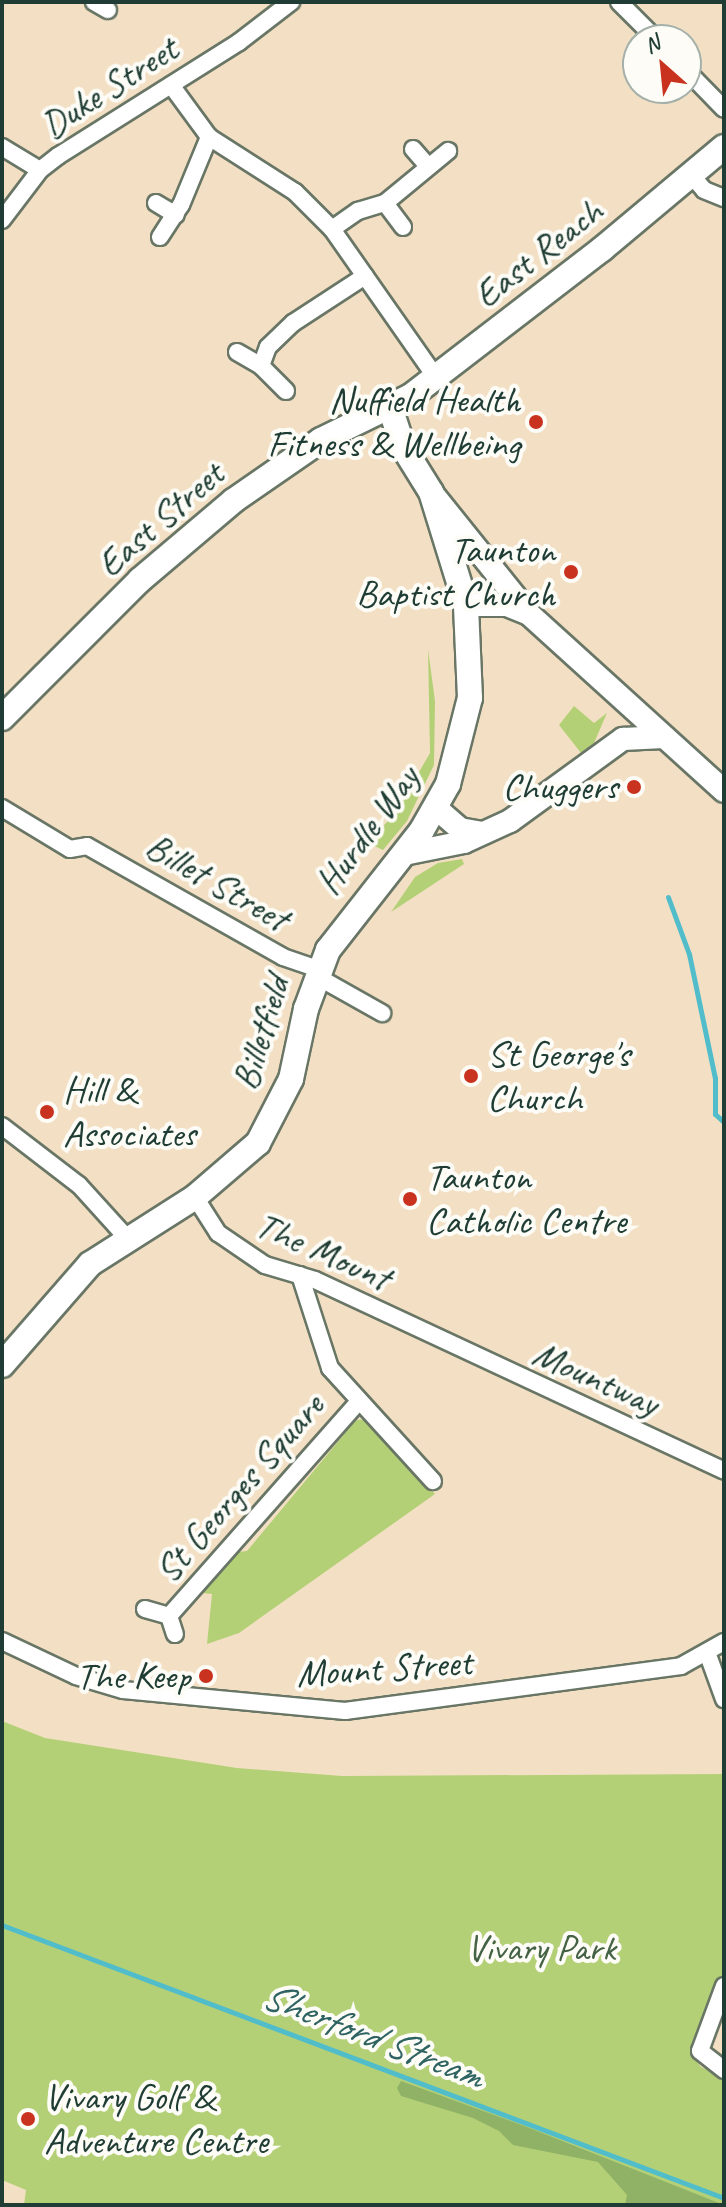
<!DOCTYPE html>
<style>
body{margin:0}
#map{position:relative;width:726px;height:2207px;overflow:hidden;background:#f3e0c4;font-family:Caveat,sans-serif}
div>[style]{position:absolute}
.green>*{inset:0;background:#b4d076}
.forest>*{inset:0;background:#8fb267}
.stream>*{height:5px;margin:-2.5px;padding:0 2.5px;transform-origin:2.5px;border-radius:2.5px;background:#51bdcb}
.roads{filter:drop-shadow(2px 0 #697666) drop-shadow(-2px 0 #697666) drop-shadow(0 2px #697666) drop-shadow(0 -2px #697666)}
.street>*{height:16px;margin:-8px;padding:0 8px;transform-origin:8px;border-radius:8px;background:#fff}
.secondary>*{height:22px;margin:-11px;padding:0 11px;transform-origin:11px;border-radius:11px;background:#fff}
.primary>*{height:24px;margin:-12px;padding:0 12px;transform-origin:12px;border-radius:12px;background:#fff}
.dots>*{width:22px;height:22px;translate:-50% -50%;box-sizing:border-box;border:4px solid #fdfcf7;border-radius:50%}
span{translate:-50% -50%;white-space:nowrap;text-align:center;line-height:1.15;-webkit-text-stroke:8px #fdfcf7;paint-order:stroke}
.street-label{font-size:38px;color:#1f3d34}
.poi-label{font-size:38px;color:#1f3d34}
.right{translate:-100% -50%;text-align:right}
.left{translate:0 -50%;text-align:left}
.park-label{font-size:38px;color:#446244}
.water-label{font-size:40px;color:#2e6361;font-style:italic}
.frame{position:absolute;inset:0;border:4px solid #1f3d34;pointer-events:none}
.north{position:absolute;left:622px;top:24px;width:80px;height:80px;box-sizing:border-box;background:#fdfcf7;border:2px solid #a4b0a9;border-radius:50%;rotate:333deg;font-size:22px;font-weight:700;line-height:32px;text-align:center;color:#1f3d34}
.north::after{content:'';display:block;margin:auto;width:28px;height:36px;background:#c8321e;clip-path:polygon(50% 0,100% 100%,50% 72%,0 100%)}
</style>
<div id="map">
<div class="green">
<i style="clip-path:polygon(428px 649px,435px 701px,434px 765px,407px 821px,383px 850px,368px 843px,396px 812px,430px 753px)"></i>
<i style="clip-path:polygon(574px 706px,594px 723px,607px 713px,594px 743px,581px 753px,559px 725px)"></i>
<i style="clip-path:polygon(462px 859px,464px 864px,391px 912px,415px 877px,438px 863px)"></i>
<i style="clip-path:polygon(367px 1419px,435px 1494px,239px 1633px,207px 1644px,212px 1594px,202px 1593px,238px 1552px,247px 1551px,356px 1420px)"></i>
<i style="clip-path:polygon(2px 1721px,45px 1738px,237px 1768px,342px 1776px,724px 1774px,724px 1972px,691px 2054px,701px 2067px,724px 2078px,724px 2205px,24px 2205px,26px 2190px,2px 2180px)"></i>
</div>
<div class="forest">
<i style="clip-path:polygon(401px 2081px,527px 2127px,724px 2205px,625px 2205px,627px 2195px,598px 2162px,513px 2145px,499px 2131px,473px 2118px,401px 2096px,397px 2088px)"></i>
</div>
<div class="stream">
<i style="left:668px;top:897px;width:61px;rotate:69.8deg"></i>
<i style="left:689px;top:954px;width:127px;rotate:78.2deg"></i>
<i style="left:715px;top:1078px;width:36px;rotate:90deg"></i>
<i style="left:715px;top:1114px;width:12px;rotate:42deg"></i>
<i style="left:2px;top:1925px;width:772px;rotate:20.71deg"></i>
</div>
<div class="roads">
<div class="street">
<i style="left:94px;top:2px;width:16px;rotate:30deg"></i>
<i style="left:619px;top:2px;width:54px;rotate:45deg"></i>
<i style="left:686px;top:70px;width:54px;rotate:45.7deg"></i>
<i style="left:171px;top:85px;width:64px;rotate:53.8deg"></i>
<i style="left:209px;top:137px;width:102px;rotate:32.6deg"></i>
<i style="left:295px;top:192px;width:52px;rotate:45deg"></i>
<i style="left:332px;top:229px;width:179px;rotate:55deg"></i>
<i style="left:2px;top:147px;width:44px;rotate:31.2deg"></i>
<i style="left:413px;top:149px;width:23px;rotate:49deg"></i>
<i style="left:692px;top:176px;width:18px;rotate:49deg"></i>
<i style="left:704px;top:190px;width:22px;rotate:22deg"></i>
<i style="left:156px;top:203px;width:23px;rotate:31deg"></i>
<i style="left:385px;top:203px;width:30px;rotate:53deg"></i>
<i style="left:2px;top:220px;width:63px;rotate:-52.8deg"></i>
<i style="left:40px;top:170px;width:23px;rotate:-38deg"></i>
<i style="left:58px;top:156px;width:214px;rotate:-32.2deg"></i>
<i style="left:239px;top:42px;width:66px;rotate:-37.6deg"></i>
<i style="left:332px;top:229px;width:32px;rotate:-35deg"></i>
<i style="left:358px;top:211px;width:28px;rotate:-17deg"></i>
<i style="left:385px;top:203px;width:82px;rotate:-39.5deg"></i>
<i style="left:160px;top:237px;width:38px;rotate:-57deg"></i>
<i style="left:181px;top:205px;width:74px;rotate:-67.6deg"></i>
<i style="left:237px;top:352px;width:28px;rotate:30deg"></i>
<i style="left:286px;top:391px;width:35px;rotate:-135deg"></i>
<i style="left:261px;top:366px;width:20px;rotate:-70deg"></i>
<i style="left:268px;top:347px;width:35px;rotate:-44deg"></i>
<i style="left:293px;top:323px;width:86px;rotate:-33.1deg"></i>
<i style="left:2px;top:808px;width:79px;rotate:31.1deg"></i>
<i style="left:70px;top:849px;width:17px;rotate:-10deg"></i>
<i style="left:87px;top:846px;width:225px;rotate:29.5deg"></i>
<i style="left:283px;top:957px;width:37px;rotate:19deg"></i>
<i style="left:316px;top:976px;width:76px;rotate:29.3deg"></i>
<i style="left:2px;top:1126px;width:97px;rotate:37.5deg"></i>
<i style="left:79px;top:1185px;width:73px;rotate:47.8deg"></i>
<i style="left:195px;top:1197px;width:43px;rotate:57.4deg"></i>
<i style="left:218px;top:1233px;width:57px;rotate:34.2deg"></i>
<i style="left:265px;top:1265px;width:52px;rotate:16.7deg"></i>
<i style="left:315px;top:1280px;width:451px;rotate:25deg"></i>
<i style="left:300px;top:1275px;width:98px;rotate:72.1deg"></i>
<i style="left:330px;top:1368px;width:153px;rotate:47.7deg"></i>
<i style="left:145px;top:1609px;width:25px;rotate:16deg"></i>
<i style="left:169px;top:1616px;width:19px;rotate:72deg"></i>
<i style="left:169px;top:1616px;width:287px;rotate:-48.5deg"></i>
<i style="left:2px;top:1641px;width:82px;rotate:25.3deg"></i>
<i style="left:76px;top:1676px;width:49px;rotate:16.6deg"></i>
<i style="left:123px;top:1690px;width:223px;rotate:5.4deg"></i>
<i style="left:345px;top:1711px;width:339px;rotate:-7.6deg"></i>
<i style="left:681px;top:1666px;width:49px;rotate:-29.2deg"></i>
<i style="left:708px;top:1655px;width:47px;rotate:70deg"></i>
<i style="left:724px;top:1986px;width:69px;rotate:110.3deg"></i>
<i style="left:700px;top:2051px;width:31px;rotate:38deg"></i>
</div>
<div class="secondary">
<i style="left:431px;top:492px;width:156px;rotate:51.2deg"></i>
<i style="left:466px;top:605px;width:41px"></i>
<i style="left:507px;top:605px;width:24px;rotate:22deg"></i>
<i style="left:529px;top:614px;width:263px;rotate:42.2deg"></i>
<i style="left:436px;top:808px;width:32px;rotate:41deg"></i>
<i style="left:460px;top:829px;width:23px;rotate:10deg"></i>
<i style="left:404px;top:854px;width:61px;rotate:-11.3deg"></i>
<i style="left:464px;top:842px;width:51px;rotate:-24.5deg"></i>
<i style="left:510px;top:821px;width:140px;rotate:-36deg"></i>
<i style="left:623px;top:739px;width:41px;rotate:-2.8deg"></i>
</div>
<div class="primary">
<i style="left:2px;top:718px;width:195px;rotate:-45deg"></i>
<i style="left:140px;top:580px;width:122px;rotate:-40.3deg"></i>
<i style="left:233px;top:501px;width:107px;rotate:-34.7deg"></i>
<i style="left:321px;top:440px;width:100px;rotate:-26.1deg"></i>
<i style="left:411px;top:396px;width:241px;rotate:-37.6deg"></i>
<i style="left:602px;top:249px;width:159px;rotate:-39.9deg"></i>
<i style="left:2px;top:1365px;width:134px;rotate:-48.9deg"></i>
<i style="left:90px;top:1264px;width:125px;rotate:-32.5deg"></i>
<i style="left:195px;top:1197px;width:83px;rotate:-40.6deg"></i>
<i style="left:258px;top:1143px;width:72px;rotate:-62.7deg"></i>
<i style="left:291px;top:1079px;width:72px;rotate:-77.9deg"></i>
<i style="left:306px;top:1009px;width:63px;rotate:-69.6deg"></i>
<i style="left:328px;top:950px;width:152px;rotate:-51.9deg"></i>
<i style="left:422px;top:830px;width:53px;rotate:-60.5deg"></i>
<i style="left:448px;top:784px;width:89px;rotate:-75.7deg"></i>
<i style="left:470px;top:698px;width:93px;rotate:-92.5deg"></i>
<i style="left:466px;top:605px;width:118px;rotate:-107.2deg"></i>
<i style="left:431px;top:492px;width:53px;rotate:-121.9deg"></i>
<i style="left:403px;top:447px;width:40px;rotate:-108deg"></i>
</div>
</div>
<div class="dots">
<i style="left:536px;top:422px;background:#c8321e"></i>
<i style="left:571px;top:572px;background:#c8321e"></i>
<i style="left:634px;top:787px;background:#c8321e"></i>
<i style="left:471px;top:1076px;background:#c8321e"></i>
<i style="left:47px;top:1112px;background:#c8321e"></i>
<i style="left:410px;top:1199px;background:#c8321e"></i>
<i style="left:206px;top:1676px;background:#c8321e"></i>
<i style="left:28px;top:2119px;background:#c8321e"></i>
</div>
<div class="street-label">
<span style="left:109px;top:87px;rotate:-33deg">Duke Street</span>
<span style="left:538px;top:253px;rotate:-38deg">East Reach</span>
<span style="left:160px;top:519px;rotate:-41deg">East Street</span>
<span style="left:367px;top:830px;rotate:-54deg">Hurdle Way</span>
<span style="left:217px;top:882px;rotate:30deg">Billet Street</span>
<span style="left:261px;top:1033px;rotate:-73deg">Billetfield</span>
<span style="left:323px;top:1251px;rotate:24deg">The Mount</span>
<span style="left:596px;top:1378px;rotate:24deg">Mountway</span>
<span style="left:239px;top:1488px;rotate:-49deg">St Georges Square</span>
<span style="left:384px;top:1668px;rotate:-4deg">Mount Street</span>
</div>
<div class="poi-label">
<span class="right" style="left:520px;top:422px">Nuffield Health<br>Fitness &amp; Wellbeing</span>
<span class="right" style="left:555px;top:572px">Taunton<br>Baptist Church</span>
<span class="right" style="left:618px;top:787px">Chuggers</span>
<span class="left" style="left:487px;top:1076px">St George's<br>Church</span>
<span class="left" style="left:63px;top:1112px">Hill &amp;<br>Associates</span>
<span class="left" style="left:426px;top:1199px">Taunton<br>Catholic Centre</span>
<span class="right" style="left:190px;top:1676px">The Keep</span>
<span class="left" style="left:44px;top:2119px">Vivary Golf &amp;<br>Adventure Centre</span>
</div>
<div class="park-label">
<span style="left:541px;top:1948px">Vivary Park</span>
</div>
<div class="water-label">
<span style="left:373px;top:2035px;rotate:21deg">Sherford Stream</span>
</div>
<div class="frame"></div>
<div class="north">N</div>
</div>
